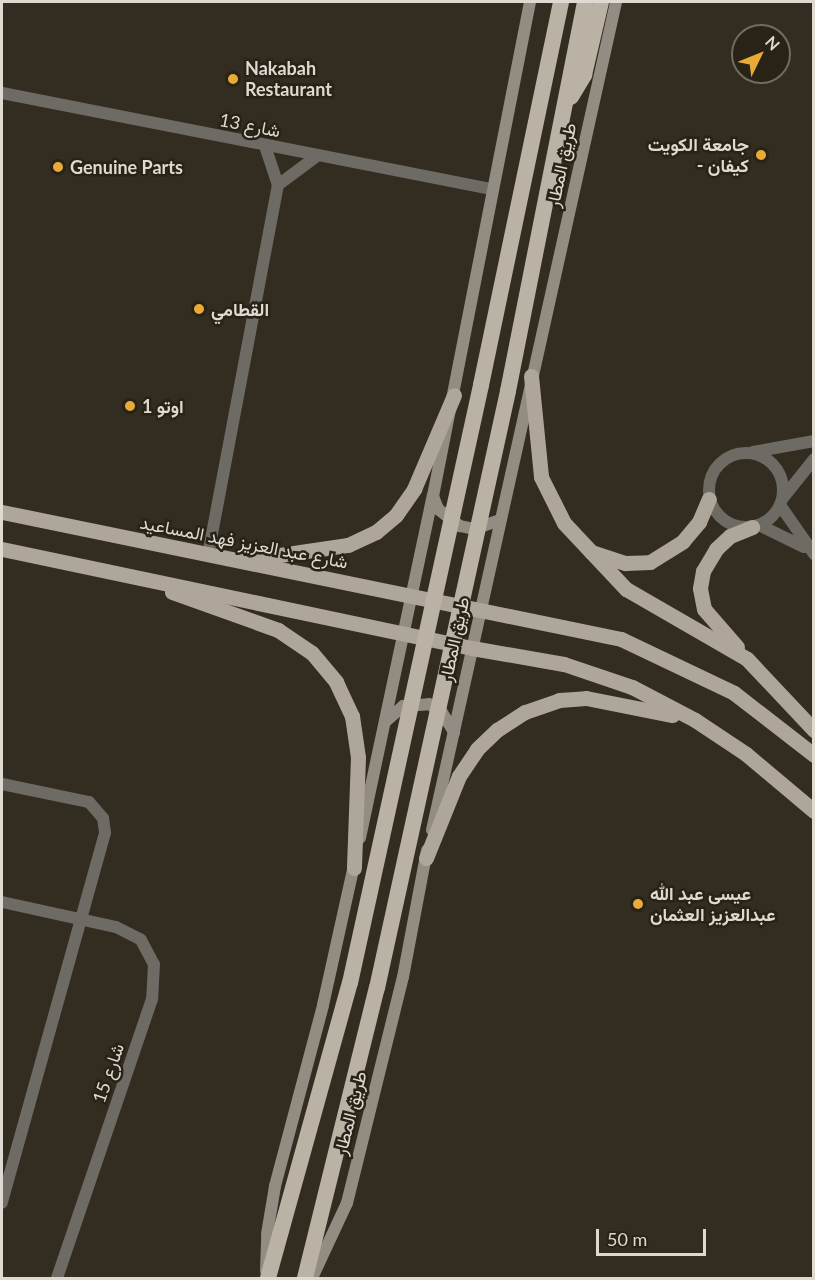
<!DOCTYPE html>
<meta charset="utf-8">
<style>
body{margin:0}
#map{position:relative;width:815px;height:1280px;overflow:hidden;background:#332c20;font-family:Lato,Vazirmatn,sans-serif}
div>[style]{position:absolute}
.minor>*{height:12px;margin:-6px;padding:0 6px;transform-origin:6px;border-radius:6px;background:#6e6a64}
.tertiary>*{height:12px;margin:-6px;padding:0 6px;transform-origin:6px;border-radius:6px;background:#6e6a64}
.tertiary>.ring{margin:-6px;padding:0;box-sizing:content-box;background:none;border:12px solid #6e6a64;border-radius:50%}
.secondary>*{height:12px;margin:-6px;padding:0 6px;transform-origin:6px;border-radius:6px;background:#928c83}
.primary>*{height:15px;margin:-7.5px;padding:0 7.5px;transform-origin:7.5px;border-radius:7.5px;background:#aea69a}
.trunk>*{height:16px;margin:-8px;padding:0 8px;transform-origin:8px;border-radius:8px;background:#bab2a5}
.trunk-bridge>*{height:16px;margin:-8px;padding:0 8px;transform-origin:8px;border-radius:8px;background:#bab2a5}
.dots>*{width:16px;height:16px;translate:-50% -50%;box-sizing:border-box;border:3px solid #292217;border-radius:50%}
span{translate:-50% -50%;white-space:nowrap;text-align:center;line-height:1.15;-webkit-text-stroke:5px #292217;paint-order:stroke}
.poi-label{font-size:18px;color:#dedad2;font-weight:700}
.left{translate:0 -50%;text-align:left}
.right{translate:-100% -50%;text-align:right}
.street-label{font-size:18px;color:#dedad2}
.frame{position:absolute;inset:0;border:3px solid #dedad2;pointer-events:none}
.north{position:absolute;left:731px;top:24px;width:60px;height:60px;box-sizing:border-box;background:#292217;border:2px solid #716c62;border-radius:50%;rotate:47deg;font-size:16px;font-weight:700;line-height:24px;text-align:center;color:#dedad2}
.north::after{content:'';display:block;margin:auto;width:21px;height:27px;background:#e9ab38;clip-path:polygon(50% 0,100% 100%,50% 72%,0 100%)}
.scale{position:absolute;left:596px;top:1229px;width:110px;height:27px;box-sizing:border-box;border:3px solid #dedad2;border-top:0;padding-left:8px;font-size:18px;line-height:21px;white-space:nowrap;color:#dedad2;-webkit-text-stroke:4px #292217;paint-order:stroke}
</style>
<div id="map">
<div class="minor">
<i style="left:2px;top:93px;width:499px;rotate:11.1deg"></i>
<i style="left:278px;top:185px;width:49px;rotate:-36.6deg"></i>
<i style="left:780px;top:505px;width:60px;rotate:55.2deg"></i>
<i style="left:759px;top:525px;width:50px;rotate:26.1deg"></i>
<i style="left:208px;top:555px;width:377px;rotate:-79.3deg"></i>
<i style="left:278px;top:185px;width:41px;rotate:-108.4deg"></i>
<i style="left:2px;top:784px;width:89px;rotate:11.7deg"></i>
<i style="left:89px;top:802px;width:21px;rotate:49deg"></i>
<i style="left:103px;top:818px;width:15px;rotate:82deg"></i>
<i style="left:105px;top:833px;width:384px;rotate:105.6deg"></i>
<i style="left:2px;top:902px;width:117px;rotate:12.4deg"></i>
<i style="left:116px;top:927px;width:28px;rotate:27deg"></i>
<i style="left:141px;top:940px;width:27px;rotate:62deg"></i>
<i style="left:154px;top:964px;width:35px;rotate:93deg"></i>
<i style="left:152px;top:999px;width:295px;rotate:108.8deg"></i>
</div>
<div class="tertiary">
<i style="left:753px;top:452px;width:62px;rotate:-10.2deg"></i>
<i class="ring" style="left:709px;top:453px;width:62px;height:62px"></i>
<i style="left:783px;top:498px;width:50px;rotate:-51.5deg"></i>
</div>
<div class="secondary">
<i style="left:433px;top:496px;width:14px;rotate:69deg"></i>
<i style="left:438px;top:509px;width:28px;rotate:38deg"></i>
<i style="left:460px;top:526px;width:14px;rotate:12deg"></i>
<i style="left:474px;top:529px;width:28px;rotate:-19deg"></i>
<i style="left:386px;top:721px;width:23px;rotate:-41deg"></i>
<i style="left:403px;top:706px;width:26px;rotate:-4deg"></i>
<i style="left:429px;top:704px;width:14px;rotate:30deg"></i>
<i style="left:441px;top:711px;width:25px;rotate:58deg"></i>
<i style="left:432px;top:830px;width:848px;rotate:-77.47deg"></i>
<i style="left:360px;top:838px;width:350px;rotate:-78deg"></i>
<i style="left:433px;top:496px;width:503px;rotate:-78.89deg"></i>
<i style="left:266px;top:1271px;width:37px;rotate:-88deg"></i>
<i style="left:267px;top:1234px;width:49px;rotate:-80.5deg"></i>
<i style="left:275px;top:1186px;width:187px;rotate:-75.1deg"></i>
<i style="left:323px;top:1005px;width:148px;rotate:-77.5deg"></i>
<i style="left:312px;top:1278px;width:83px;rotate:-65deg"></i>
<i style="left:347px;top:1203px;width:233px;rotate:-76.1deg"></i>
<i style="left:403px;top:977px;width:129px;rotate:-79.3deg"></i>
</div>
<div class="primary">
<i style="left:531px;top:376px;width:101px;rotate:84.3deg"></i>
<i style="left:541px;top:477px;width:51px;rotate:63.4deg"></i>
<i style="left:564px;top:523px;width:91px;rotate:46.8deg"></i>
<i style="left:626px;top:589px;width:140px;rotate:30deg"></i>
<i style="left:747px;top:659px;width:98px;rotate:46.7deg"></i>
<i style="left:2px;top:512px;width:632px;rotate:11.59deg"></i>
<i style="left:621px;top:639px;width:125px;rotate:25.5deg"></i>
<i style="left:734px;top:693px;width:101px;rotate:37.8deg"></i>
<i style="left:2px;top:549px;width:480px;rotate:11.9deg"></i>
<i style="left:472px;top:648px;width:93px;rotate:9.9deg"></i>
<i style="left:564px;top:664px;width:72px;rotate:18.7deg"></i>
<i style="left:632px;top:687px;width:71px;rotate:27.6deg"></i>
<i style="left:695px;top:720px;width:61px;rotate:33.7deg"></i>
<i style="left:746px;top:754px;width:89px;rotate:40deg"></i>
<i style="left:591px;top:552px;width:36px;rotate:18deg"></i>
<i style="left:625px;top:563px;width:25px;rotate:-2deg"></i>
<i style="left:650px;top:562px;width:39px;rotate:-32deg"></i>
<i style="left:683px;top:541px;width:25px;rotate:-50deg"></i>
<i style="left:699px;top:522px;width:25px;rotate:-67deg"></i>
<i style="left:246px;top:560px;width:103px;rotate:-8.4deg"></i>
<i style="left:348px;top:545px;width:31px;rotate:-25deg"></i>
<i style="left:376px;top:532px;width:26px;rotate:-40deg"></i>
<i style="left:396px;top:515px;width:32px;rotate:-55deg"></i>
<i style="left:414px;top:489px;width:102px;rotate:-66.9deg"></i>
<i style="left:172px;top:592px;width:113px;rotate:19.7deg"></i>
<i style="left:278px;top:630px;width:41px;rotate:34.1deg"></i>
<i style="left:312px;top:653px;width:38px;rotate:50deg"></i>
<i style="left:336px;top:682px;width:38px;rotate:65deg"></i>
<i style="left:352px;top:716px;width:41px;rotate:81.7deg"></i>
<i style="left:358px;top:757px;width:111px;rotate:92.1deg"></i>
<i style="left:737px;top:647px;width:50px;rotate:-131deg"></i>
<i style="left:704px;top:609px;width:21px;rotate:-101deg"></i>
<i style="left:700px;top:588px;width:17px;rotate:-80deg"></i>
<i style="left:703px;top:571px;width:26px;rotate:-59deg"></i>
<i style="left:716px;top:549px;width:19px;rotate:-43deg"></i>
<i style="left:730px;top:536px;width:24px;rotate:-22deg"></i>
<i style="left:426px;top:858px;width:88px;rotate:-68.1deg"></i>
<i style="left:459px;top:776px;width:32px;rotate:-56deg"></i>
<i style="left:477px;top:749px;width:28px;rotate:-44deg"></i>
<i style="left:497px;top:730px;width:33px;rotate:-33deg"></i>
<i style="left:525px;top:712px;width:36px;rotate:-19deg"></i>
<i style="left:559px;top:700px;width:27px;rotate:-4deg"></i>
<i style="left:586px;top:698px;width:88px;rotate:11.2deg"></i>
</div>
<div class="trunk">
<i style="left:571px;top:97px;width:26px;rotate:-59deg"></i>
<i style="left:584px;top:75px;width:75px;rotate:-76.9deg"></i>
<i style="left:481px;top:385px;width:391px;rotate:-78.2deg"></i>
<i style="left:508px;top:391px;width:397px;rotate:-78.8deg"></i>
<i style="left:268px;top:1278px;width:306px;rotate:-74.5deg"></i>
<i style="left:305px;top:1278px;width:299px;rotate:-76.1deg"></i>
</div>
<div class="trunk-bridge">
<i style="left:350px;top:983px;width:612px;rotate:-77.64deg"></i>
<i style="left:377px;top:988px;width:611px;rotate:-77.62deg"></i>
</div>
<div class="dots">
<i style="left:233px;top:79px;background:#e9ab38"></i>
<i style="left:761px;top:155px;background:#e9ab38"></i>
<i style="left:58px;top:167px;background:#e9ab38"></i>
<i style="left:199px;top:309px;background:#e9ab38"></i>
<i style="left:130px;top:406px;background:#e9ab38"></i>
<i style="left:638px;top:904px;background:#e9ab38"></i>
</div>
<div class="poi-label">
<span class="left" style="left:245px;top:79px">Nakabah<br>Restaurant</span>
<span class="right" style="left:749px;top:155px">جامعة الكويت<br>- كيفان</span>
<span class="left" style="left:70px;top:167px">Genuine Parts</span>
<span class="left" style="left:211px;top:309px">القطامي</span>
<span class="left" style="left:142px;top:406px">اوتو 1</span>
<span class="left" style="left:650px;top:904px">عيسى عبد الله<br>عبدالعزيز العثمان</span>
</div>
<div class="street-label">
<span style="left:250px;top:125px;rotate:11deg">شارع 13</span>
<span style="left:561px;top:165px;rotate:-78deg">طريق المطار</span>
<span style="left:244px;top:542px;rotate:11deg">شارع عبد العزيز فهد المساعيد</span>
<span style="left:454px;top:639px;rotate:-78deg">طريق المطار</span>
<span style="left:108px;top:1073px;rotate:-71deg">شارع 15</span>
<span style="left:350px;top:1113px;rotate:-76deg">طريق المطار</span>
</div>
<div class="frame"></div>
<div class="north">N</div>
<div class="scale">50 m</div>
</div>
